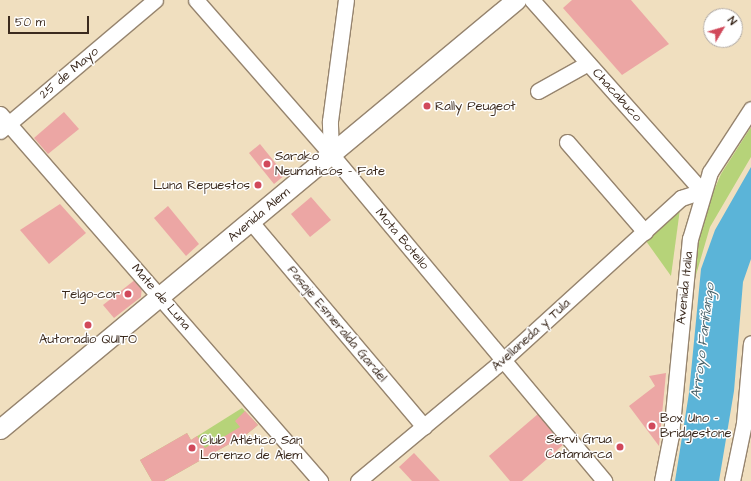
<!DOCTYPE html>
<meta charset="utf-8">
<style>
body{margin:0}
#map{position:relative;width:751px;height:481px;overflow:hidden;background:#f0dfbf;font-family:"Architects Daughter",sans-serif}
div>[style]{position:absolute}
.green>*{inset:0;background:#b6d379}
.water>*{inset:0;background:#5bb4d8}
.building>*{inset:0;background:#eca6a4}
.roads{filter:drop-shadow(1px 0 #96846e) drop-shadow(-1px 0 #96846e) drop-shadow(0 1px #96846e) drop-shadow(0 -1px #96846e)}
.minor>*{height:15px;margin:-7.5px;padding:0 7.5px;transform-origin:7.5px;border-radius:7.5px;background:#fff}
.major>*{height:19px;margin:-9.5px;padding:0 9.5px;transform-origin:9.5px;border-radius:9.5px;background:#fff}
.dots>*{width:11px;height:11px;translate:-50% -50%;box-sizing:border-box;border:2px solid #fff;border-radius:50%}
span{translate:-50% -50%;white-space:nowrap;text-align:center;line-height:1.15;-webkit-text-stroke:3px #fff;paint-order:stroke}
.street-label{font-size:13px;color:#3b2a1e}
.poi-label{font-size:13px;color:#3b2a1e}
.left{translate:0 -50%;text-align:left}
.right{translate:-100% -50%;text-align:right}
.water-label{font-size:14px;color:#486168;font-style:italic}
.north{position:absolute;left:703px;top:8px;width:40px;height:40px;box-sizing:border-box;background:#fff;border:1px solid #b1aaa5;border-radius:50%;rotate:52deg;font-size:11px;font-weight:700;line-height:16px;text-align:center;color:#3b2a1e}
.north::after{content:'';display:block;margin:auto;width:14px;height:18px;background:#d1495b;clip-path:polygon(50% 0,100% 100%,50% 72%,0 100%)}
.scale{position:absolute;left:8px;top:16px;width:81px;height:18px;box-sizing:border-box;border:2px solid #3b2a1e;border-top:0;padding-left:5px;font-size:12px;line-height:14px;white-space:nowrap;color:#3b2a1e;-webkit-text-stroke:3px #fff;paint-order:stroke}
</style>
<div id="map">
<div class="green">
<i style="clip-path:polygon(751px 127px,751px 157px,710px 227px,691px 292px,702px 218px,721px 174px)"></i>
<i style="clip-path:polygon(680px 209px,671px 276px,646px 241px)"></i>
<i style="clip-path:polygon(242px 408px,258px 425px,247px 434px,164px 481px,152px 481px,140px 460px,187px 433px,191px 440px)"></i>
</div>
<div class="water">
<i style="clip-path:polygon(751px 167px,751px 259px,743px 282px,734px 391px,719px 481px,675px 481px,689px 393px,701px 269px,715px 230px)"></i>
</div>
<div class="building">
<i style="clip-path:polygon(572px 0,631px 0,669px 44px,622px 75px,563px 8px)"></i>
<i style="clip-path:polygon(64px 112px,79px 129px,48px 154px,34px 138px)"></i>
<i style="clip-path:polygon(260px 144px,285px 175px,274px 184px,249px 153px)"></i>
<i style="clip-path:polygon(311px 197px,331px 220px,310px 237px,291px 214px)"></i>
<i style="clip-path:polygon(60px 204px,86px 233px,49px 264px,20px 230px)"></i>
<i style="clip-path:polygon(168px 206px,199px 244px,186px 256px,154px 218px)"></i>
<i style="clip-path:polygon(136px 279px,142px 286px,141px 297px,114px 318px,103px 305px)"></i>
<i style="clip-path:polygon(666px 373px,659px 446px,629px 406px,655px 386px,649px 376px)"></i>
<i style="clip-path:polygon(245px 411px,258px 425px,247px 434px,164px 481px,152px 481px,140px 460px,187px 433px,191px 440px,197px 436px,205px 448px,240px 427px,235px 421px)"></i>
<i style="clip-path:polygon(538px 414px,564px 444px,522px 481px,510px 481px,489px 456px)"></i>
<i style="clip-path:polygon(414px 453px,440px 481px,412px 481px,399px 467px)"></i>
</div>
<div class="roads">
<div class="minor">
<i style="left:196px;top:0;width:205px;rotate:48.8deg"></i>
<i style="left:331px;top:154px;width:426px;rotate:50.1deg"></i>
<i style="left:538px;top:91px;width:57px;rotate:-29.2deg"></i>
<i style="left:0;top:114px;width:487px;rotate:48.9deg"></i>
<i style="left:0;top:131px;width:203px;rotate:-40.2deg"></i>
<i style="left:567px;top:142px;width:119px;rotate:49.1deg"></i>
<i style="left:331px;top:154px;width:33px;rotate:-92deg"></i>
<i style="left:330px;top:121px;width:122px;rotate:-82.5deg"></i>
<i style="left:251px;top:222px;width:268px;rotate:49.8deg"></i>
<i style="left:358px;top:481px;width:189px;rotate:-39.8deg"></i>
<i style="left:503px;top:360px;width:241px;rotate:-42.3deg"></i>
<i style="left:681px;top:198px;width:22px;rotate:-18deg"></i>
<i style="left:702px;top:191px;width:256px;rotate:-131.7deg"></i>
<i style="left:662px;top:481px;width:47px;rotate:-78.9deg"></i>
<i style="left:671px;top:435px;width:197px;rotate:-84.5deg"></i>
<i style="left:690px;top:239px;width:70px;rotate:-73.4deg"></i>
<i style="left:710px;top:172px;width:75px;rotate:-56.9deg"></i>
<i style="left:732px;top:481px;width:59px;rotate:-78.3deg"></i>
<i style="left:744px;top:423px;width:80px;rotate:-85deg"></i>
</div>
<div class="major">
<i style="left:0;top:429px;width:671px;rotate:-39.74deg"></i>
</div>
</div>
<div class="dots">
<i style="left:427px;top:106px;background:#d1495b"></i>
<i style="left:267px;top:164px;background:#d1495b"></i>
<i style="left:258px;top:185px;background:#d1495b"></i>
<i style="left:128px;top:294px;background:#d1495b"></i>
<i style="left:88px;top:325px;background:#d1495b"></i>
<i style="left:652px;top:426px;background:#d1495b"></i>
<i style="left:620px;top:447px;background:#d1495b"></i>
<i style="left:192px;top:448px;background:#d1495b"></i>
</div>
<div class="street-label">
<span style="left:69px;top:73px;rotate:-40deg">25 de Mayo</span>
<span style="left:617px;top:95px;rotate:48deg">Chacabuco</span>
<span style="left:259px;top:215px;rotate:-40deg">Avenida Alem</span>
<span style="left:402px;top:239px;rotate:50deg">Mota Botello</span>
<span style="left:685px;top:288px;rotate:-84deg">Avenida Italia</span>
<span style="left:161px;top:297px;rotate:49deg">Mate de Luna</span>
<span style="left:337px;top:324px;rotate:50deg">Pasaje Esmeralda Gardel</span>
<span style="left:531px;top:335px;rotate:-42deg">Avellaneda y Tula</span>
</div>
<div class="poi-label">
<span class="left" style="left:435px;top:106px">Rally Peugeot</span>
<span class="left" style="left:275px;top:164px">Sarako<br>Neumaticos - Fate</span>
<span class="right" style="left:250px;top:185px">Luna Repuestos</span>
<span class="right" style="left:120px;top:294px">Telgo-cor</span>
<span style="left:88px;top:339px">Autoradio QUITO</span>
<span class="left" style="left:660px;top:426px">Box Uno -<br>Bridgestone</span>
<span class="right" style="left:612px;top:447px">Servi Grua<br>Catamarca</span>
<span class="left" style="left:200px;top:448px">Club Atlético San<br>Lorenzo de Alem</span>
</div>
<div class="water-label">
<span style="left:703px;top:341px;rotate:-83deg">Arroyo Fariñango</span>
</div>
<div class="north">N</div>
<div class="scale">50 m</div>
</div>
